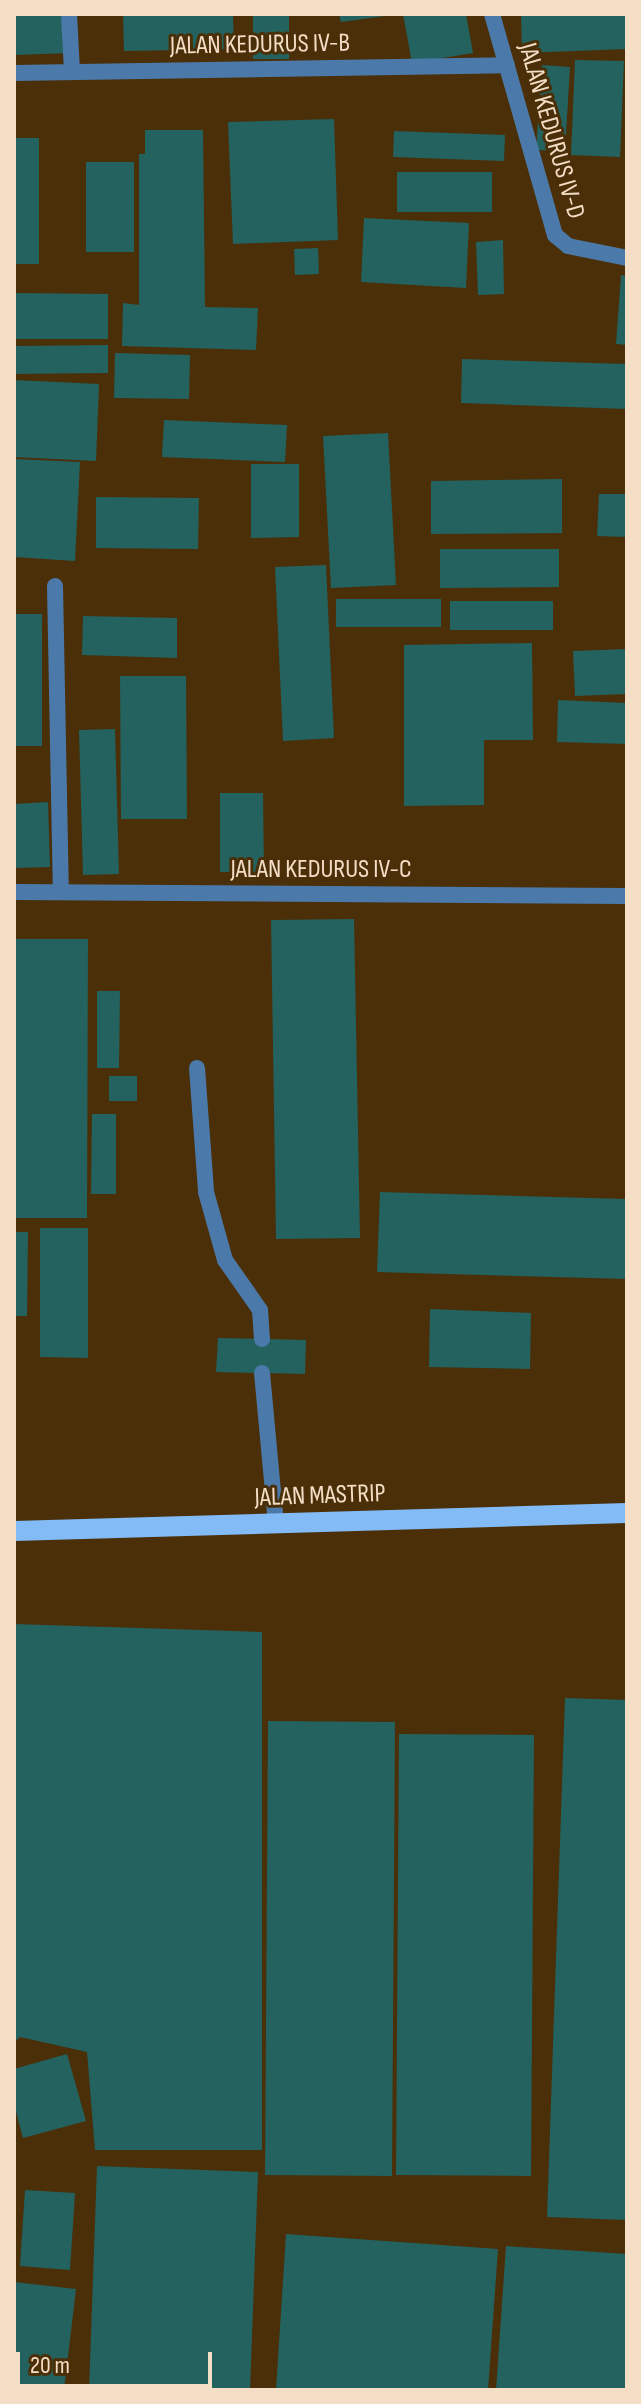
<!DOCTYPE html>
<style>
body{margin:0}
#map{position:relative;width:641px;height:2404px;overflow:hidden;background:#4a2f09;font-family:"Sofia Sans Condensed",sans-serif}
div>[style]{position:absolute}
.building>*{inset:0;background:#23625f}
.service>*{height:16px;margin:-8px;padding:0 8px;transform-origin:8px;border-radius:8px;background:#4b7aaa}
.minor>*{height:16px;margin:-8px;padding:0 8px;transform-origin:8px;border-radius:8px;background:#4b7aaa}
.primary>*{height:20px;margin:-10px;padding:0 10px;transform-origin:10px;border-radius:10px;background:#82bbf6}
span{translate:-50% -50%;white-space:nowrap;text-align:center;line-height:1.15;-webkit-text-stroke:6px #4a2f09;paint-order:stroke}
.street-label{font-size:26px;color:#f4dec6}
.frame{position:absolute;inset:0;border:16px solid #f4dec6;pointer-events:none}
.scale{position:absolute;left:16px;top:2352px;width:196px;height:36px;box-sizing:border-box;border:4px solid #f4dec6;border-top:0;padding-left:10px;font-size:24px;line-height:28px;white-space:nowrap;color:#f4dec6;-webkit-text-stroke:6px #4a2f09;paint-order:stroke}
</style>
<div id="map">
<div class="building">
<i style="clip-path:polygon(14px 14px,69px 14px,71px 53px,14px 55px)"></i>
<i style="clip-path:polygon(123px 14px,233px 14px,234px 49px,124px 51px)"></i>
<i style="clip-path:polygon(253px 14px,289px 14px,289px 59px,253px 59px)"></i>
<i style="clip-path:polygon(339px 14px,385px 14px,385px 16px,341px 22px)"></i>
<i style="clip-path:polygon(403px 14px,466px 14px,473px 53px,412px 63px)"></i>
<i style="clip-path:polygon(521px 14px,627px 14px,627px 49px,522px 53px)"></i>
<i style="clip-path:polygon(575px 60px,624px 61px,620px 157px,571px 155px)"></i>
<i style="clip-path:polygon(542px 65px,570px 67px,565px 151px,536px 150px)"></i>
<i style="clip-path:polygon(334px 119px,338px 240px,233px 244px,228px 122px)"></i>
<i style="clip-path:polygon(145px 130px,203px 130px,205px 307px,258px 308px,256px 350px,122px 346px,123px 303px,139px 305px,139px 154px,145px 154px)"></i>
<i style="clip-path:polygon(394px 131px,505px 135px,504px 161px,393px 157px)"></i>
<i style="clip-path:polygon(14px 138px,39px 138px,39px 264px,14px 264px)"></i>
<i style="clip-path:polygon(86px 162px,134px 162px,134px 252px,86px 252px)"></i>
<i style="clip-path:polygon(397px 172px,492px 172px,492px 212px,397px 212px)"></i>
<i style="clip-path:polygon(364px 218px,469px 223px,466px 288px,361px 282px)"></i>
<i style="clip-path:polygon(503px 240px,504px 294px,478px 295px,476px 242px)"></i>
<i style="clip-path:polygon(318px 248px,319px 274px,295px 275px,294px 249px)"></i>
<i style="clip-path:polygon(621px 275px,627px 276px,627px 345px,616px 344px)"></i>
<i style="clip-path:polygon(14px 293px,108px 294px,108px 339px,14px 339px)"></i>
<i style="clip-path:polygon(108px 345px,108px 373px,14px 374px,14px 346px)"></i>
<i style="clip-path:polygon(115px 353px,190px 355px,189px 399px,114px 398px)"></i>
<i style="clip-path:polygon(462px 359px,627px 364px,627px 409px,461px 403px)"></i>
<i style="clip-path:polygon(14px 380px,99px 384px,96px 461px,14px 457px)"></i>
<i style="clip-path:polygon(164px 420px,287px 425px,285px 462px,162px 457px)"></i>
<i style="clip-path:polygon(388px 433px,396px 585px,331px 588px,323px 436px)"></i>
<i style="clip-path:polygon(14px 459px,80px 462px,75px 561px,14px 557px)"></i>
<i style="clip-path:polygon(251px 464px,299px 464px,299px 537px,251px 538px)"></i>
<i style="clip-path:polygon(562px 479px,562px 533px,431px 534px,431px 481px)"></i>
<i style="clip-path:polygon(599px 494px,627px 494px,627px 537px,597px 536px)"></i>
<i style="clip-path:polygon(96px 497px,199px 498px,198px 549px,96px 548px)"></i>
<i style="clip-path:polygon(440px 549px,559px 549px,559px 587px,440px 588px)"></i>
<i style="clip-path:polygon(326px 565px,334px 738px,283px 741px,275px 567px)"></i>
<i style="clip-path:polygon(336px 599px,441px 599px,441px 627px,336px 627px)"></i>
<i style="clip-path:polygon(450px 601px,553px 601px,553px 630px,450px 630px)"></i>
<i style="clip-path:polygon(14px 614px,42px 614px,42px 746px,14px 746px)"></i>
<i style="clip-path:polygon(83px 616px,177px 618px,177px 658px,82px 655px)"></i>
<i style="clip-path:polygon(532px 643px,533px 740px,484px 740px,484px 805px,404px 806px,404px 645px)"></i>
<i style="clip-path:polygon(627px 649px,627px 694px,575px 696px,573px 651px)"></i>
<i style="clip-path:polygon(120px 676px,186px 676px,187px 819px,121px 819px)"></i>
<i style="clip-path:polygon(558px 700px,627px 703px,627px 744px,557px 742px)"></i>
<i style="clip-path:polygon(115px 729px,119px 874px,83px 875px,79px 730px)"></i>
<i style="clip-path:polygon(220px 793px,263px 793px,264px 872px,220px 872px)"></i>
<i style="clip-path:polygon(48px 802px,50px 867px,14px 868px,14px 804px)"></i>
<i style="clip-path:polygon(354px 919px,360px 1238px,276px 1239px,271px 920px)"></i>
<i style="clip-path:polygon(14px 939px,88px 939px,87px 1218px,14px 1218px)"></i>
<i style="clip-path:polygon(97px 991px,120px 991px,119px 1068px,97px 1068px)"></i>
<i style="clip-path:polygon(109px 1076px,137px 1076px,137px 1101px,109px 1101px)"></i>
<i style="clip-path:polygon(92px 1114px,116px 1114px,116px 1194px,91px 1194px)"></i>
<i style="clip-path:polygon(380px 1192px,627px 1199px,627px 1279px,377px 1272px)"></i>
<i style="clip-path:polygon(40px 1228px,88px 1228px,88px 1358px,40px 1357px)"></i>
<i style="clip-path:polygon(14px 1232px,28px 1232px,27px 1316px,14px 1316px)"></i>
<i style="clip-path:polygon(430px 1309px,531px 1313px,530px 1369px,429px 1367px)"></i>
<i style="clip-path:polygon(218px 1338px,306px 1340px,305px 1374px,216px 1372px)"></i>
<i style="clip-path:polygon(14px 1624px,262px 1632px,262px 2150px,95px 2150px,87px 2052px,20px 2037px,14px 2042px)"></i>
<i style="clip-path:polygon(565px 1698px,627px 1700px,627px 2220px,547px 2217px)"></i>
<i style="clip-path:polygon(268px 1721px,395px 1722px,392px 2176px,265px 2175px)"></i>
<i style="clip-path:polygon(399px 1734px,534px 1735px,531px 2176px,396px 2175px)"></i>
<i style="clip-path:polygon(67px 2054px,86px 2121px,23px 2138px,14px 2104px,14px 2069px)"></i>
<i style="clip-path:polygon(97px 2166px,258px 2172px,250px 2390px,89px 2390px)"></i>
<i style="clip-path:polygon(25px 2190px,75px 2193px,70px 2270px,20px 2266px)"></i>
<i style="clip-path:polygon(286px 2234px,498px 2249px,488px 2390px,276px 2390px)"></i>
<i style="clip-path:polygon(506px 2246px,627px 2254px,627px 2390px,496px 2390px)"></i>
<i style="clip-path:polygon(14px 2282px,76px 2289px,64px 2390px,14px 2390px)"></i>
</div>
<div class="service">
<i style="left:197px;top:1068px;width:124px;rotate:85.8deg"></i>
<i style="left:206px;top:1192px;width:71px;rotate:74.4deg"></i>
<i style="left:225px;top:1260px;width:61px;rotate:55deg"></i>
<i style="left:260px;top:1310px;width:29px;rotate:86deg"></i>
<i style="left:262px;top:1373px;width:151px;rotate:84.7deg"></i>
</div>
<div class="minor">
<i style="left:69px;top:14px;width:58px;rotate:87deg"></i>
<i style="left:492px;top:14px;width:230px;rotate:74.1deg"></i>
<i style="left:555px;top:235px;width:17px;rotate:40deg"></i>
<i style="left:568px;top:246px;width:60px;rotate:11.5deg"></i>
<i style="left:14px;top:73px;width:493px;rotate:-0.9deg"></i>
<i style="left:55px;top:586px;width:306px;rotate:88.9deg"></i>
<i style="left:14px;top:892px;width:613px;rotate:0.37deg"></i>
</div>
<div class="primary">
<i style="left:14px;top:1531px;width:613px;rotate:-1.68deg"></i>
</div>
<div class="street-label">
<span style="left:260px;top:45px;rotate:-1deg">JALAN KEDURUS IV-B</span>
<span style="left:551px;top:131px;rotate:74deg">JALAN KEDURUS IV-D</span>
<span style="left:321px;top:870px">JALAN KEDURUS IV-C</span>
<span style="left:320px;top:1496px;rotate:-2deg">JALAN MASTRIP</span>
</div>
<div class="frame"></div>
<div class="scale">20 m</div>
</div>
